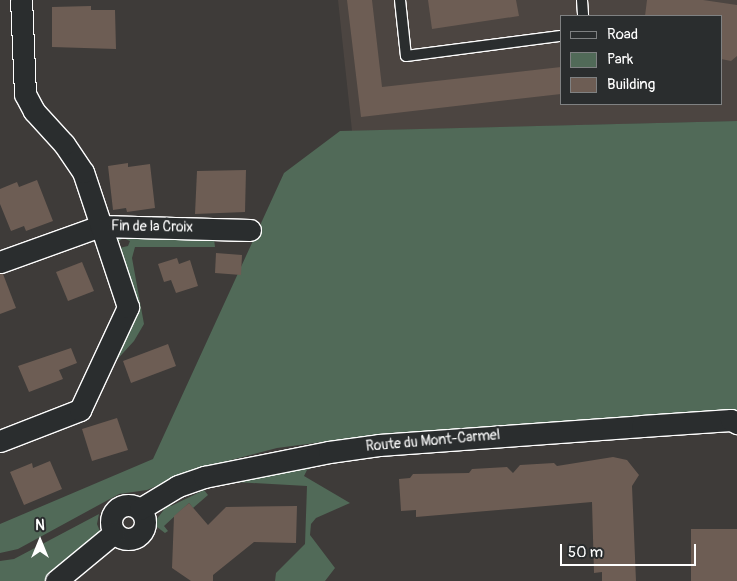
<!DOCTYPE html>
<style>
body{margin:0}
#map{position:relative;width:737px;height:581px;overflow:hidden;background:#3e3b39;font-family:Pangolin,sans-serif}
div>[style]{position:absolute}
.built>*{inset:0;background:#4c4541}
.green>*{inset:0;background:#516a58}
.building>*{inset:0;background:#6d5d54}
.roads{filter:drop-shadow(1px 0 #fff) drop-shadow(-1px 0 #fff) drop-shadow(0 1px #fff) drop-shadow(0 -1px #fff)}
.service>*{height:10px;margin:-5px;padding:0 5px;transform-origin:5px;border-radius:5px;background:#2a2d2e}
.minor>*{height:21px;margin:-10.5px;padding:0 10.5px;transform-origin:10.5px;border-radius:10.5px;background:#2a2d2e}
.minor>.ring{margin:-10.5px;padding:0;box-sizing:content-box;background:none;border:21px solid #2a2d2e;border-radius:50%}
span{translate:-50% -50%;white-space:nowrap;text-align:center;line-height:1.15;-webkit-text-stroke:4.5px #2a2d2e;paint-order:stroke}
.street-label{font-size:14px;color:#fff}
.legend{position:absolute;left:560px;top:15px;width:162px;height:90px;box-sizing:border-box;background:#2a2d2e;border:1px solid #7f8182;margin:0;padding:6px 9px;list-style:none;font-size:15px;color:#fff}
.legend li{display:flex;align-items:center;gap:10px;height:25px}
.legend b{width:25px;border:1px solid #7f8182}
.north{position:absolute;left:15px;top:516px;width:50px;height:50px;-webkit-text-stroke:4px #2a2d2e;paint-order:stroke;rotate:0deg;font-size:14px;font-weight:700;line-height:20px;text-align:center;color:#fff}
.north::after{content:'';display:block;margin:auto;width:18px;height:22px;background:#fff;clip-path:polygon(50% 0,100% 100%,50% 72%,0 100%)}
.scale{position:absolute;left:560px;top:544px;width:136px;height:22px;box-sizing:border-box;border:2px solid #fff;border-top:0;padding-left:6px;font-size:15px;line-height:18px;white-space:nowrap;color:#fff;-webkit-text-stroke:4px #2a2d2e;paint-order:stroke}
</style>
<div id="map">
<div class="built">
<i style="clip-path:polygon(evenodd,338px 0,737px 0,737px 121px,352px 131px,338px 0,561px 16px,721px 16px,721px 104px,561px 104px,561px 16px)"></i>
</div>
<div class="green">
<i style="clip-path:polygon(737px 121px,737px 414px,391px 433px,277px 448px,193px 470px,147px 490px,119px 494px,18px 549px,0 553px,0 524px,153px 459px,284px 173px,340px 131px)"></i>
<i style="clip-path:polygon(120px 236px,214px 239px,215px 247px,135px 247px,132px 258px,144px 324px,134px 341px,112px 365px,133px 318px,135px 294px,120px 251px,115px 249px,128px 246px,130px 241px,123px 238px,115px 245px)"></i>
<i style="clip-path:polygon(324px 463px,307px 470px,304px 476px,350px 503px,316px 518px,311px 524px,310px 535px,335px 568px,325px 581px,275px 581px,276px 573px,305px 544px,307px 486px,234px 482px)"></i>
<i style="clip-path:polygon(204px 490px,208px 495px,193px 508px,189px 503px,164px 526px,168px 531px,165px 533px,153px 524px,169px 503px,171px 506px)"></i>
<i style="clip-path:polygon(99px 514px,97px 524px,101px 534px,49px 581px,0 581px,0 561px,14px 559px)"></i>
</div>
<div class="building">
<i style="clip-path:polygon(347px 0,372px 0,382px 87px,561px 67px,561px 94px,361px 117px)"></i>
<i style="clip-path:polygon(428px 0,516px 0,519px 16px,432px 29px)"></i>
<i style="clip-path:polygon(647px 0,703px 0,737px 5px,737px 56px,731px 61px,721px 59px,721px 16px,645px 16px)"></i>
<i style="clip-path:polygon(91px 6px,91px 10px,115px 10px,116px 49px,52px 47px,52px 7px)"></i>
<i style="clip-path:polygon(128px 163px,128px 167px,150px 164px,155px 208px,127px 212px,126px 208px,113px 210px,108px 166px)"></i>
<i style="clip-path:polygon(246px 170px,245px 212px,195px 214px,197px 171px)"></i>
<i style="clip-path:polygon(37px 180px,53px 221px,26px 231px,24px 226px,11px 231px,0 204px,0 189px,17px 182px,19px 187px)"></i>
<i style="clip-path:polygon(216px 253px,242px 255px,241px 275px,215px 273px)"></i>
<i style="clip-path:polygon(177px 258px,179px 264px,190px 260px,198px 286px,176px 293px,171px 280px,164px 282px,158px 264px)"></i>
<i style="clip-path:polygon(82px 262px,94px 291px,68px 301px,56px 272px)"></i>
<i style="clip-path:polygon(0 274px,3px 274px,16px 308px,0 314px)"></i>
<i style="clip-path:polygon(168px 344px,176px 366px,131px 383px,123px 361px)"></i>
<i style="clip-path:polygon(71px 348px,77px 363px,59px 370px,63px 379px,29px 392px,18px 366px)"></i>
<i style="clip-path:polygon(117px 418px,128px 450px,92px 461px,82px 429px)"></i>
<i style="clip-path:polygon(613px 457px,627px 460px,639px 475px,632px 486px,636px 581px,602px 581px,602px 572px,594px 573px,592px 502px,416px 517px,416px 510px,401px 511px,399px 479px,410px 478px,413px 474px,469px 473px,472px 469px,507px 467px,513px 473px,520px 465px,554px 463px,557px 466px)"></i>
<i style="clip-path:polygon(50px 461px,62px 489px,24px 505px,10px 472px,32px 463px,33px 468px)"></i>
<i style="clip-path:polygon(189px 503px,208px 525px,226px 507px,297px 506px,296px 543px,254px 542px,213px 575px,213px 581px,191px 581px,172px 568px,174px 516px)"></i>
<i style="clip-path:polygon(691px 529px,737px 529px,737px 581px,691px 581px)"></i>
</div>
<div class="roads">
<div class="service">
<i style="left:400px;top:0;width:56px;rotate:83.9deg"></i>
<i style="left:406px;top:56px;width:156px;rotate:-7.4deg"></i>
<i style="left:582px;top:0;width:16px;rotate:86deg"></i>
</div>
<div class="minor">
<i style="left:0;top:262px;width:106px;rotate:-19.8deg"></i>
<i style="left:100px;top:226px;width:150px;rotate:1.5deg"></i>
<i style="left:0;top:441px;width:86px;rotate:-21.2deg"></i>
<i style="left:80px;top:410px;width:114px;rotate:-65deg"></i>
<i style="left:128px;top:307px;width:142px;rotate:-108.4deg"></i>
<i style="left:83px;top:172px;width:34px;rotate:-124deg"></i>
<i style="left:64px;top:144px;width:45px;rotate:-132.3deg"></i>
<i style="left:34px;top:111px;width:19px;rotate:-118deg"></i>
<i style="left:25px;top:94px;width:94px;rotate:-92.4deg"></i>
<i class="ring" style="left:111px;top:505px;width:13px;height:13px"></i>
<i style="left:140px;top:509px;width:44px;rotate:-31.2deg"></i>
<i style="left:178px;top:486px;width:28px;rotate:-19deg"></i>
<i style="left:204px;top:477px;width:127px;rotate:-11.3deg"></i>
<i style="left:329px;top:452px;width:50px;rotate:-8deg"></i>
<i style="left:379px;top:445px;width:264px;rotate:-4.1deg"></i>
<i style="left:642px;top:426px;width:89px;rotate:-3.9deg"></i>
<i style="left:731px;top:420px;width:7px;rotate:27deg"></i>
<i style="left:56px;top:581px;width:75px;rotate:-39.6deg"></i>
</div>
</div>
<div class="street-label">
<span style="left:152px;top:227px;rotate:1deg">Fin de la Croix</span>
<span style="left:433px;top:441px;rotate:-5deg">Route du Mont-Carmel</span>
</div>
<ul class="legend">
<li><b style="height:6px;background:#2a2d2e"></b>Road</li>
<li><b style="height:14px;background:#516a58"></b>Park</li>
<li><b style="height:14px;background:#6d5d54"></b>Building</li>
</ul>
<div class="north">N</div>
<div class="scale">50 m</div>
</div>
